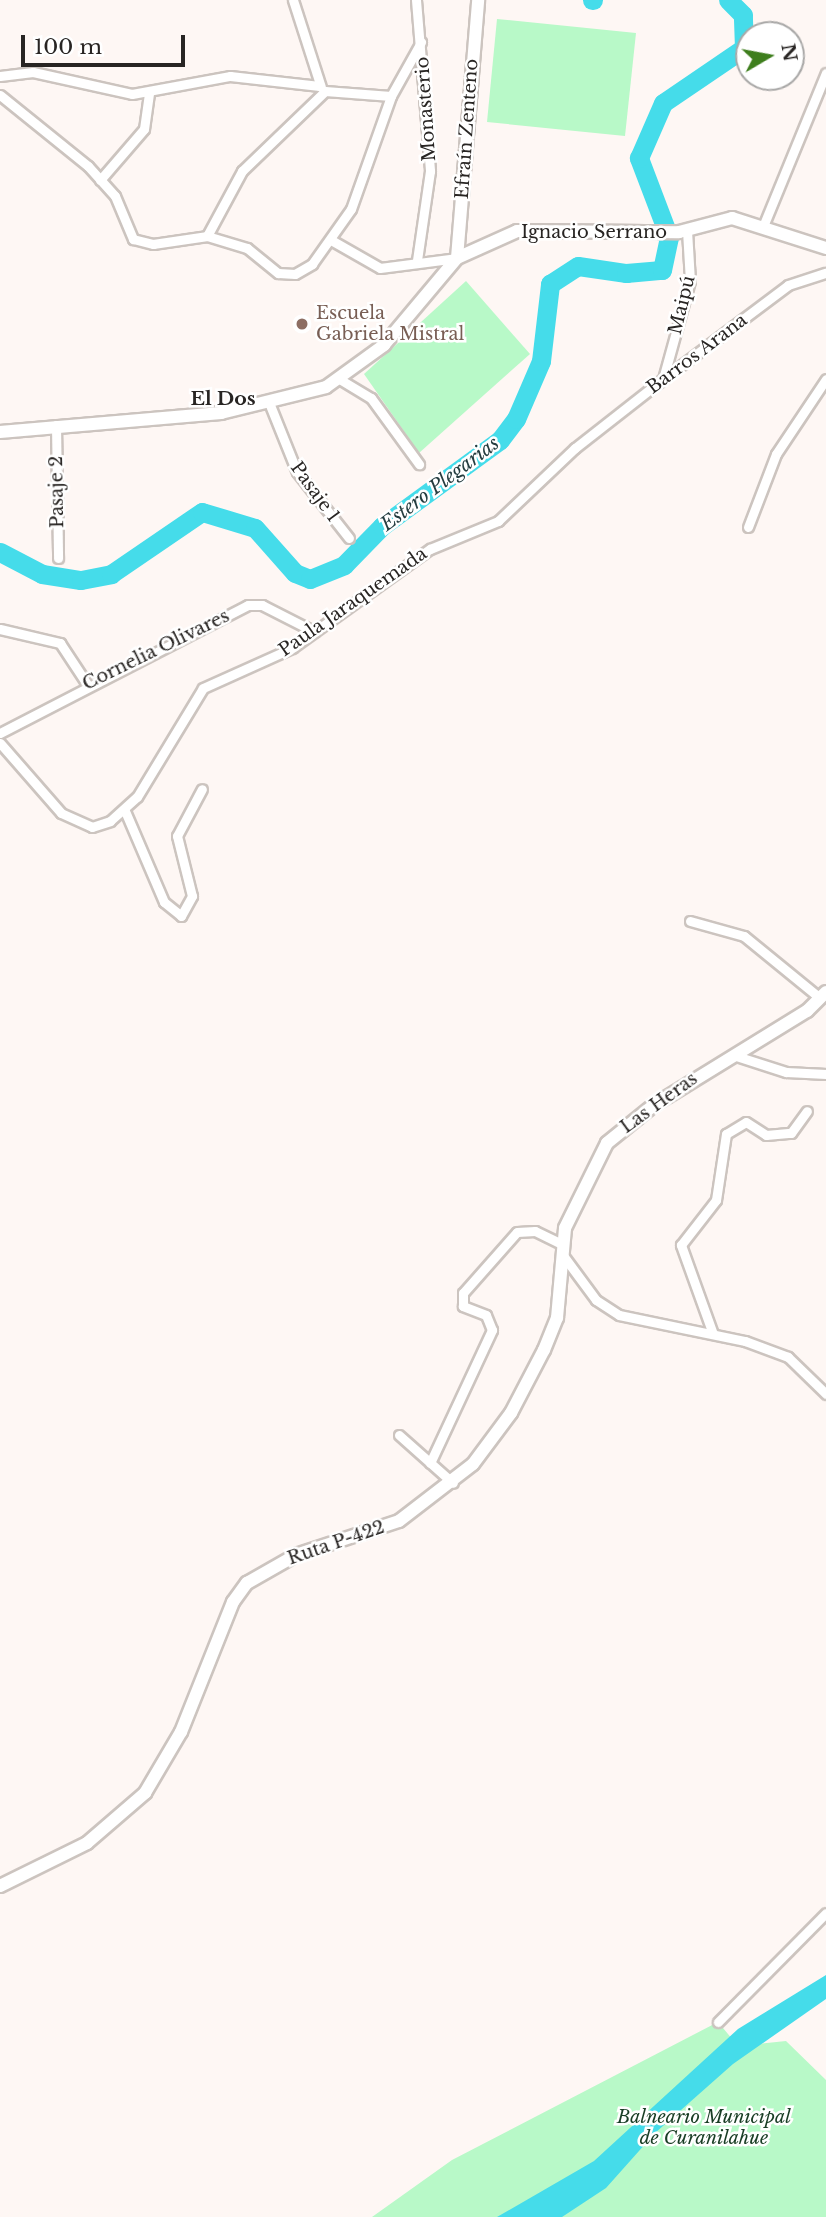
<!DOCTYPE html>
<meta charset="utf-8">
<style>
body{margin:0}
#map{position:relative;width:826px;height:2217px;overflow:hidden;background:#fef7f4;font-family:"Libre Baskerville",serif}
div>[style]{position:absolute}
.green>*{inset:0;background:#b8f9c8}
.water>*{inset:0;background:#45dcea}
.river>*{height:19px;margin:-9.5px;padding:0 9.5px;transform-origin:9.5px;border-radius:9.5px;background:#45dcea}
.roads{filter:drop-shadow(2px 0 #ccc4bf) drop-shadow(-2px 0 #ccc4bf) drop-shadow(0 2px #ccc4bf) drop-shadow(0 -2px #ccc4bf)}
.street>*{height:9px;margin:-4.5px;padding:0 4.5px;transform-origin:4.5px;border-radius:4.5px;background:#fff}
.secondary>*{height:12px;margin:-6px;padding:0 6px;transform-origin:6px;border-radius:6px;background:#fff}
.dots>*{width:19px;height:19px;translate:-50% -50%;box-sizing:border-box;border:4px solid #fff;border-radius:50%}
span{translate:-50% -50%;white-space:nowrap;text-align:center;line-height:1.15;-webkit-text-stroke:5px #fff;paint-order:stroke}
.street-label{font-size:18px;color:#282523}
.education-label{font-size:18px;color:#785e54}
.left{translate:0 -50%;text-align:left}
.park-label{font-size:18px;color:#183d24;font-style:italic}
.neighbourhood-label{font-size:19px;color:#282523;font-weight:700}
.water-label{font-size:19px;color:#253d40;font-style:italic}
.north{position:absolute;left:735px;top:21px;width:70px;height:70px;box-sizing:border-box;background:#fff;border:2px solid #a9a8a7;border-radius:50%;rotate:80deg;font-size:19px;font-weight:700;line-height:28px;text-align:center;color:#282523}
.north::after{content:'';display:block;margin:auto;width:24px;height:32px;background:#3e7e1d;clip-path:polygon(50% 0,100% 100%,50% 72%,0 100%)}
.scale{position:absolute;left:21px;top:35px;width:164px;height:32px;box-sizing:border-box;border:4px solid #282523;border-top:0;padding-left:9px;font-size:21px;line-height:24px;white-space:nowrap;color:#282523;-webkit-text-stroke:5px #fff;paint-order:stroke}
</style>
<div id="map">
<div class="green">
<i style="clip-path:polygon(497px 19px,636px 33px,625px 136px,487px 122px)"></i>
<i style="clip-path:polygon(466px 281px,530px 354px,419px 453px,364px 374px)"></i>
<i style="clip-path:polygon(718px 2022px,738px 2046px,786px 2041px,826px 2080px,826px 2217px,372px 2217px,452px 2160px)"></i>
</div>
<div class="water">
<i style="clip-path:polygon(826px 1975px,826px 1999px,733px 2064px,655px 2133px,606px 2188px,562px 2217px,497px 2217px,594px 2161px,738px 2029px)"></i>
</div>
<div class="river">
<i style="left:592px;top:0;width:1px"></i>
<i style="left:0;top:552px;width:47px;rotate:27.6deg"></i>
<i style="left:42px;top:574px;width:39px;rotate:9deg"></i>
<i style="left:81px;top:580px;width:31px;rotate:-11deg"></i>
<i style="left:111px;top:574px;width:110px;rotate:-34.3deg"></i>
<i style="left:202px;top:512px;width:55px;rotate:16.8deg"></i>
<i style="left:255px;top:528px;width:60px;rotate:48.4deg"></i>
<i style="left:295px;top:573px;width:16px;rotate:22deg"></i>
<i style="left:310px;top:579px;width:37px;rotate:-22deg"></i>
<i style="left:344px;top:565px;width:54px;rotate:-45.7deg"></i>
<i style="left:382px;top:526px;width:146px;rotate:-36.1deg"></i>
<i style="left:500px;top:440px;width:26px;rotate:-53deg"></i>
<i style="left:516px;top:419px;width:63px;rotate:-66.7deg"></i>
<i style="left:541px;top:361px;width:78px;rotate:-83.3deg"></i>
<i style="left:550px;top:284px;width:33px;rotate:-33deg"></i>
<i style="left:578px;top:266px;width:49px;rotate:8.3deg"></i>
<i style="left:626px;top:273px;width:36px;rotate:-5deg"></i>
<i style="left:662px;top:270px;width:34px;rotate:-78deg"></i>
<i style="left:669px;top:237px;width:85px;rotate:-110.8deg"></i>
<i style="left:639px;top:158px;width:60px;rotate:-66.4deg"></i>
<i style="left:663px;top:103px;width:98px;rotate:-34.2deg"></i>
<i style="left:744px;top:48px;width:33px;rotate:-92deg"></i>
<i style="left:743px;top:15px;width:21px;rotate:-135deg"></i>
</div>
<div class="roads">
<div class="street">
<i style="left:293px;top:0;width:91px;rotate:72.2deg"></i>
<i style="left:416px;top:0;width:172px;rotate:85.3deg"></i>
<i style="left:430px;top:171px;width:90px;rotate:98.3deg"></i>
<i style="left:0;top:76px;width:33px;rotate:-7deg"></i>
<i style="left:33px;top:72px;width:101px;rotate:12.5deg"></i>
<i style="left:132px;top:94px;width:100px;rotate:-10.4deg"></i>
<i style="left:230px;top:76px;width:90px;rotate:6.4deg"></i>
<i style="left:325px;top:91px;width:66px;rotate:4.3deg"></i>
<i style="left:0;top:95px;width:113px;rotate:38.9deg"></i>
<i style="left:88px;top:166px;width:40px;rotate:48deg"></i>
<i style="left:115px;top:196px;width:47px;rotate:67.3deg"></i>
<i style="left:133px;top:239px;width:21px;rotate:14deg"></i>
<i style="left:153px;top:244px;width:55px;rotate:-8.4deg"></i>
<i style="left:100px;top:180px;width:67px;rotate:-49.2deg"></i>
<i style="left:144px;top:129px;width:36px;rotate:-82deg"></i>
<i style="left:764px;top:224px;width:163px;rotate:-67.7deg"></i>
<i style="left:207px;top:236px;width:42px;rotate:16.7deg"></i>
<i style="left:247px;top:248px;width:40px;rotate:39deg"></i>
<i style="left:278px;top:273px;width:17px;rotate:3deg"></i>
<i style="left:295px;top:274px;width:20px;rotate:-30deg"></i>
<i style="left:312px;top:264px;width:67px;rotate:-54.7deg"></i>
<i style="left:351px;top:209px;width:120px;rotate:-70.5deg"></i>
<i style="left:391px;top:96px;width:62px;rotate:-60.9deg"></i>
<i style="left:207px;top:236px;width:74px;rotate:-61.7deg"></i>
<i style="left:242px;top:171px;width:115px;rotate:-43.9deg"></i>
<i style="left:331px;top:240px;width:56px;rotate:29.7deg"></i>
<i style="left:380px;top:268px;width:78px;rotate:-7.4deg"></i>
<i style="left:663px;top:379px;width:102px;rotate:-74.6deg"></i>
<i style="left:690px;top:281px;width:51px;rotate:-93.4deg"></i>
<i style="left:341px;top:380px;width:35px;rotate:31deg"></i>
<i style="left:371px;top:398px;width:82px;rotate:54deg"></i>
<i style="left:270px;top:405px;width:72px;rotate:68.1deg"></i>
<i style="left:297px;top:472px;width:84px;rotate:51.8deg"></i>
<i style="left:56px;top:425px;width:133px;rotate:89.1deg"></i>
<i style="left:748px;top:527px;width:78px;rotate:-69deg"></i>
<i style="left:776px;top:454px;width:90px;rotate:-56.3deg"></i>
<i style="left:0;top:629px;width:62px;rotate:13.1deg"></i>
<i style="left:60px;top:643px;width:49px;rotate:56.6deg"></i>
<i style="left:0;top:733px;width:279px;rotate:-27.3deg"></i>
<i style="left:248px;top:605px;width:14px"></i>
<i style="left:262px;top:605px;width:59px;rotate:27deg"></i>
<i style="left:0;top:743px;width:93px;rotate:48.9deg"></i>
<i style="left:61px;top:813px;width:34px;rotate:24deg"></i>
<i style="left:92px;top:827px;width:19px;rotate:-18deg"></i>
<i style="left:110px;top:821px;width:36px;rotate:-42deg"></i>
<i style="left:137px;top:797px;width:127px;rotate:-58.8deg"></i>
<i style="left:203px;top:688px;width:98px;rotate:-24.2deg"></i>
<i style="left:292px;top:648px;width:170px;rotate:-35.7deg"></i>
<i style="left:430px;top:549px;width:74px;rotate:-22.4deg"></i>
<i style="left:498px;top:521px;width:106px;rotate:-43.5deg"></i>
<i style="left:575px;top:448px;width:112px;rotate:-38.1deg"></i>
<i style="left:663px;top:379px;width:156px;rotate:-36.9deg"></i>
<i style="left:788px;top:285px;width:40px;rotate:-18deg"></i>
<i style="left:125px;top:811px;width:99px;rotate:66.8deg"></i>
<i style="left:164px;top:902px;width:22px;rotate:39deg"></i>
<i style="left:181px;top:916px;width:23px;rotate:-61deg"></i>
<i style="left:192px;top:896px;width:62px;rotate:-104deg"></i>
<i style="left:177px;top:836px;width:53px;rotate:-62deg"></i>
<i style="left:690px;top:921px;width:56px;rotate:15.5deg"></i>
<i style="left:744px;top:936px;width:98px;rotate:39.2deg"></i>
<i style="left:733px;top:1055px;width:56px;rotate:17.8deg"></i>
<i style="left:786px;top:1072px;width:40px;rotate:2.9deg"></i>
<i style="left:562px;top:1254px;width:57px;rotate:53.5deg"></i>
<i style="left:596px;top:1300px;width:27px;rotate:33deg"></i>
<i style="left:619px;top:1315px;width:129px;rotate:11.7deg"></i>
<i style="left:745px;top:1341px;width:46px;rotate:20.4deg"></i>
<i style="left:788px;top:1357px;width:53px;rotate:44.2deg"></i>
<i style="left:713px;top:1334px;width:95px;rotate:-109.8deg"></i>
<i style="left:681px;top:1245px;width:57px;rotate:-52.1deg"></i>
<i style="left:716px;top:1200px;width:67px;rotate:-81.4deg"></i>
<i style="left:726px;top:1134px;width:23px;rotate:-31deg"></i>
<i style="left:746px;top:1122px;width:24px;rotate:33deg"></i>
<i style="left:766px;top:1135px;width:25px;rotate:-5deg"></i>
<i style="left:791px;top:1133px;width:27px;rotate:-54deg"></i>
<i style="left:399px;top:1435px;width:72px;rotate:41.6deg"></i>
<i style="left:430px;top:1463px;width:147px;rotate:-65deg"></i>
<i style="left:492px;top:1330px;width:16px;rotate:-112deg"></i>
<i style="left:486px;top:1315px;width:25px;rotate:-159deg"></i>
<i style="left:463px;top:1306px;width:13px;rotate:-90deg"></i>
<i style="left:463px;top:1293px;width:81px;rotate:-48.5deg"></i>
<i style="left:517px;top:1232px;width:18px;rotate:-3deg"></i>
<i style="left:535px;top:1231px;width:30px;rotate:26deg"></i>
<i style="left:718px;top:2022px;width:153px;rotate:-45.3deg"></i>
</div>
<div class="secondary">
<i style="left:457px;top:258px;width:259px;rotate:-85.3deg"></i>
<i style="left:0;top:432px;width:222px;rotate:-4.9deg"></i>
<i style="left:221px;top:413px;width:108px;rotate:-13.9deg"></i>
<i style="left:326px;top:387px;width:72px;rotate:-35.9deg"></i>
<i style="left:384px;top:345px;width:114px;rotate:-50deg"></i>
<i style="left:457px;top:258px;width:66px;rotate:-24.2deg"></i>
<i style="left:517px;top:231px;width:162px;rotate:0.4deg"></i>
<i style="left:679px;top:232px;width:55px;rotate:-14.8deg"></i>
<i style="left:732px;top:218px;width:99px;rotate:17.7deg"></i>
<i style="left:0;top:1886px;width:97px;rotate:-26.3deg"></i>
<i style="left:87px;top:1843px;width:77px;rotate:-40.8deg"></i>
<i style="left:145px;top:1793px;width:71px;rotate:-59.5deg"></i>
<i style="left:181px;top:1732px;width:140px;rotate:-68.2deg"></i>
<i style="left:233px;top:1602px;width:24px;rotate:-54deg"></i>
<i style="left:247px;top:1583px;width:56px;rotate:-29.7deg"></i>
<i style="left:296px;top:1555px;width:108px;rotate:-18.3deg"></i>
<i style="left:399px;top:1521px;width:93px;rotate:-37.6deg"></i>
<i style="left:473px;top:1464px;width:64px;rotate:-53.3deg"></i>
<i style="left:511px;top:1413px;width:71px;rotate:-62.4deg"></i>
<i style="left:544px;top:1350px;width:35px;rotate:-68deg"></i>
<i style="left:557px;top:1318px;width:90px;rotate:-84.9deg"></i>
<i style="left:565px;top:1228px;width:95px;rotate:-63.7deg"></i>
<i style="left:607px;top:1143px;width:60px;rotate:-39deg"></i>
<i style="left:654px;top:1105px;width:180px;rotate:-31.6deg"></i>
<i style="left:807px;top:1011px;width:27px;rotate:-45deg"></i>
</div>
</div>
<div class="dots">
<i style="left:302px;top:324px;background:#8d6e63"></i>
</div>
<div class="street-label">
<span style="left:426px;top:109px;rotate:-94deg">Monasterio</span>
<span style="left:467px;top:129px;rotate:-86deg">Efraín Zenteno</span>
<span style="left:594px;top:232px">Ignacio Serrano</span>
<span style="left:682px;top:305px;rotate:-76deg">Maipú</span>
<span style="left:697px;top:354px;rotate:-37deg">Barros Arana</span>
<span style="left:57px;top:492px;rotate:-91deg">Pasaje 2</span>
<span style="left:315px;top:492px;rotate:54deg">Pasaje 1</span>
<span style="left:353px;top:602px;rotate:-35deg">Paula Jaraquemada</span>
<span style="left:156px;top:650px;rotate:-26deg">Cornelia Olivares</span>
<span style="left:659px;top:1103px;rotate:-36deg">Las Heras</span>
<span style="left:336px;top:1543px;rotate:-19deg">Ruta P-422</span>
</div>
<div class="education-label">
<span class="left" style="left:316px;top:324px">Escuela<br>Gabriela Mistral</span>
</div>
<div class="park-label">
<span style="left:704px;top:2128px">Balneario Municipal<br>de Curanilahue</span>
</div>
<div class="neighbourhood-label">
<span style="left:223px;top:399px">El Dos</span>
</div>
<div class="water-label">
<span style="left:440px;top:484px;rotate:-37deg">Estero Plegarias</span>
</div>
<div class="north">N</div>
<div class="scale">100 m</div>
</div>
